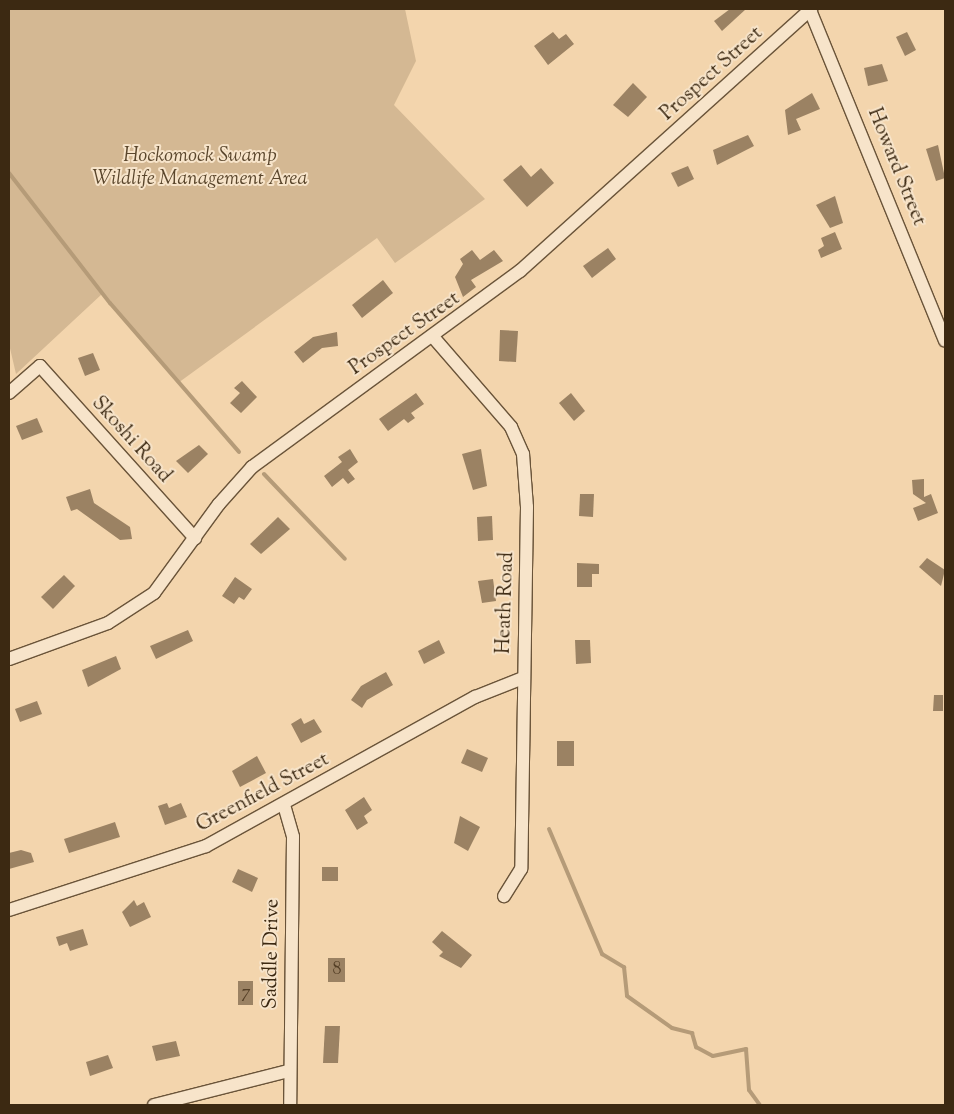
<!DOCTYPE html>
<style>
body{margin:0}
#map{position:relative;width:954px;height:1114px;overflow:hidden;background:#f3d5ad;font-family:"Sorts Mill Goudy",serif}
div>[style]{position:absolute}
.green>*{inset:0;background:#d4b893}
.stream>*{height:4px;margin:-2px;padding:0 2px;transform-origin:2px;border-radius:2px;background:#b59b78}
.building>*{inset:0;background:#9b8263}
.roads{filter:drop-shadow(1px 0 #6a5439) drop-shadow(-1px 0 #6a5439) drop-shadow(0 1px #6a5439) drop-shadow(0 -1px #6a5439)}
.street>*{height:12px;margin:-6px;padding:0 6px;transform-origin:6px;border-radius:6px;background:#f7e4ca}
span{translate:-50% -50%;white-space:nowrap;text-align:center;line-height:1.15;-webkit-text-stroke:4px #f7e4ca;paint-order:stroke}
.number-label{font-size:18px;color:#543f26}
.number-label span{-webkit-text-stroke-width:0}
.street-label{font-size:20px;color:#3c2912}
.park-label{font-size:20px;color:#5a462c;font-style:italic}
.frame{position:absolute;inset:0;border:10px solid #3c2912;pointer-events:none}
</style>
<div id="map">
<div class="green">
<i style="clip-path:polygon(9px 9px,405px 9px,416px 61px,394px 105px,485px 199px,395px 263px,377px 238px,178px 383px,102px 294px,16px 374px,9px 344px)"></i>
</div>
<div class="stream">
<i style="left:9px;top:173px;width:165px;rotate:52.2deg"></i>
<i style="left:110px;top:303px;width:197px;rotate:49.1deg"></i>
<i style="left:264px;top:474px;width:117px;rotate:46.4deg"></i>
<i style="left:549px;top:829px;width:136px;rotate:67deg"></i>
<i style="left:602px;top:954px;width:26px;rotate:31deg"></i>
<i style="left:624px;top:967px;width:29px;rotate:84deg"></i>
<i style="left:627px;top:996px;width:55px;rotate:35.4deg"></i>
<i style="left:672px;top:1028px;width:21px;rotate:14deg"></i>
<i style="left:692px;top:1033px;width:15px;rotate:74deg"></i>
<i style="left:696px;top:1047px;width:19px;rotate:28deg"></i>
<i style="left:713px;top:1056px;width:34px;rotate:-12deg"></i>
<i style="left:746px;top:1049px;width:41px;rotate:85.8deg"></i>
<i style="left:749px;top:1090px;width:19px;rotate:54deg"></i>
</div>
<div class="building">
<i style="clip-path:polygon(730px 9px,746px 9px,722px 31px,714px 21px)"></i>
<i style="clip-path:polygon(553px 32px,559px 39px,566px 34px,574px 44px,548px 65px,534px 46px)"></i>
<i style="clip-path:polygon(907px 32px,916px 50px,905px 56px,896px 37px)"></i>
<i style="clip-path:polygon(882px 64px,888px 81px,868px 86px,864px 68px)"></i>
<i style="clip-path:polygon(633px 83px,647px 97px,628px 117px,613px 105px)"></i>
<i style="clip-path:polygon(812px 93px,820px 109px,796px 119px,801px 130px,788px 135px,785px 110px)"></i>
<i style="clip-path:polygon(748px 135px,754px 146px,717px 165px,713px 150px)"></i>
<i style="clip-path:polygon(938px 145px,945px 178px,936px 181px,926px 149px)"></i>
<i style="clip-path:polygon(521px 165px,531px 177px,541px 168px,554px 183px,527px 207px,503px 180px)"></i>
<i style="clip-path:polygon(688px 166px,694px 179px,678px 187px,671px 173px)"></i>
<i style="clip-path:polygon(835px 196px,843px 223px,830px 228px,816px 205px)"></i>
<i style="clip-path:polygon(835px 232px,842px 249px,821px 258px,818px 250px,824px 246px,821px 238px)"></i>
<i style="clip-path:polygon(608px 248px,616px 259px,592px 278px,583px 266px)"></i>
<i style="clip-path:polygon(472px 250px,480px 260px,494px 250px,503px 261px,471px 280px,476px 287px,463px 297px,455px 277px,463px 264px,460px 259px)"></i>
<i style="clip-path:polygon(383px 280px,393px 293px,362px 318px,352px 305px)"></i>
<i style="clip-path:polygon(500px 330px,518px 331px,516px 362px,499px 361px)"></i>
<i style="clip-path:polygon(337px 332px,338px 346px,322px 348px,303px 363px,294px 352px,313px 337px)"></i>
<i style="clip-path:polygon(93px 353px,100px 370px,85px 376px,78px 358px)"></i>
<i style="clip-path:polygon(242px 381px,257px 397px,241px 413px,230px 403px,240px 393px,234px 388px)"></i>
<i style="clip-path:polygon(416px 393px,424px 404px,411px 413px,415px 418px,408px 423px,404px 419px,388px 431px,379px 419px)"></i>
<i style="clip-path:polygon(571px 393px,585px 411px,574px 421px,559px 403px)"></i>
<i style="clip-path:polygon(37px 418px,43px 432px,22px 440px,16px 426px)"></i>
<i style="clip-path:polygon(199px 445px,208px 454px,188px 473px,176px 461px)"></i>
<i style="clip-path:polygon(350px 449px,358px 462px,348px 470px,355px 479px,348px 484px,343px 478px,332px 487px,324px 476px,342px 462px,338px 457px)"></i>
<i style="clip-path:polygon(481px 449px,487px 486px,473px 490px,462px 454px)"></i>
<i style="clip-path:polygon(924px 479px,924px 497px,931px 494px,938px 513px,918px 521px,913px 508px,926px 503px,913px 494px,912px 480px)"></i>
<i style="clip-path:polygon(90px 489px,94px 503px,130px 527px,132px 539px,120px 540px,77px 509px,71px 511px,66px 497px)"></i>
<i style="clip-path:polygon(580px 494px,594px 494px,593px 517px,579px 516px)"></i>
<i style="clip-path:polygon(492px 516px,493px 540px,478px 541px,477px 517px)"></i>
<i style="clip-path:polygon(278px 517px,290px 529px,261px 554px,250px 544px)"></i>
<i style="clip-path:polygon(927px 558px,945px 570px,941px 586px,919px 567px)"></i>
<i style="clip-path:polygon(577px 563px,599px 564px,599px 574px,592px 574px,592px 587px,577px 587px)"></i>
<i style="clip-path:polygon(64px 575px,75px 586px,53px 609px,41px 597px)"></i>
<i style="clip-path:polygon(235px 577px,252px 589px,244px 600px,239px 597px,234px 604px,222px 596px)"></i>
<i style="clip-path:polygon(493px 579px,496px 601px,482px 603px,478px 581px)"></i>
<i style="clip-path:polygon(188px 630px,193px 641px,156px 659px,150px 646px)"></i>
<i style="clip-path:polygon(439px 640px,445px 653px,424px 664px,418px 651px)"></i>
<i style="clip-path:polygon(575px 640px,590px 640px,591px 663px,576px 664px)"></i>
<i style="clip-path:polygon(116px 656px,121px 669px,88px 687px,82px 670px)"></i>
<i style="clip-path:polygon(386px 672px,393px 685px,367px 700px,362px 708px,351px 700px,361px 686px)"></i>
<i style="clip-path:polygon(934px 695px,943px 695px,943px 711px,933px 711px)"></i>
<i style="clip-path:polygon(37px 701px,42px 714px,20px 722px,15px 709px)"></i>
<i style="clip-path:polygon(301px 718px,304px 724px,314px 719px,322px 732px,301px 743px,291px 724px)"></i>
<i style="clip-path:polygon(557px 741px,574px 741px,574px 766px,557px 766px)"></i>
<i style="clip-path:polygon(467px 749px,488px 758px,482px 772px,461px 763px)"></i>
<i style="clip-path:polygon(257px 756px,266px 773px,240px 787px,232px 771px)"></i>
<i style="clip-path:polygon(364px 797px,372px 810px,364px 816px,368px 823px,357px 830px,345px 810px)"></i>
<i style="clip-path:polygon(167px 803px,169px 808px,181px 803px,187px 817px,165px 825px,158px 806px)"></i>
<i style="clip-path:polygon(460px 816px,480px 827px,468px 851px,454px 843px)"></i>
<i style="clip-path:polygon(115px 822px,120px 837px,69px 853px,64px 839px)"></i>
<i style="clip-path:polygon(21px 850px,31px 853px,34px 862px,9px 869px,9px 853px)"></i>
<i style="clip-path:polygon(322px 867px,338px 867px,338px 881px,322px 881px)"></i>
<i style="clip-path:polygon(238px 869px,258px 878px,252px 892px,232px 882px)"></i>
<i style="clip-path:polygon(134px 900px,137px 906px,144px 902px,151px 917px,130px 927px,122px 912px)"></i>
<i style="clip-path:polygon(83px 929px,88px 945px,70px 951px,67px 943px,59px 946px,56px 937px)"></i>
<i style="clip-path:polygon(442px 931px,472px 955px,461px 968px,439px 956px,443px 952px,432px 942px)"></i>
<i style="clip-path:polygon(328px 958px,345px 958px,345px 982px,328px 982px)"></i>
<i style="clip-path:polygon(238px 981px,253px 981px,253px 1005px,238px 1005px)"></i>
<i style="clip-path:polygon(325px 1026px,340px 1026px,338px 1063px,323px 1063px)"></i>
<i style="clip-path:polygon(176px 1041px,180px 1056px,156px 1061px,152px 1046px)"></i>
<i style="clip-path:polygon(108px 1055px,113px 1068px,90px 1076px,86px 1062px)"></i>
</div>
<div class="roads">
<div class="street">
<i style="left:810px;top:10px;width:357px;rotate:67.8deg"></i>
<i style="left:434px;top:338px;width:118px;rotate:49.1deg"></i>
<i style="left:511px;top:427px;width:30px;rotate:66deg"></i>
<i style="left:523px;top:454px;width:53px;rotate:85.7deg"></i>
<i style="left:527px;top:507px;width:362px;rotate:90.9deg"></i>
<i style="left:521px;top:869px;width:32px;rotate:122deg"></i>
<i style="left:9px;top:393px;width:41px;rotate:-41.1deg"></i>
<i style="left:40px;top:366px;width:232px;rotate:48deg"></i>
<i style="left:9px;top:659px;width:105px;rotate:-20deg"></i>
<i style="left:108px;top:623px;width:55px;rotate:-33.1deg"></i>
<i style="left:154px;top:593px;width:110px;rotate:-53.9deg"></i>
<i style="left:219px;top:504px;width:50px;rotate:-48.3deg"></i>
<i style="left:252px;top:467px;width:332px;rotate:-36.2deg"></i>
<i style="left:520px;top:271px;width:392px;rotate:-42deg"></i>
<i style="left:284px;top:805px;width:33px;rotate:74deg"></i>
<i style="left:293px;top:837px;width:268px;rotate:90.6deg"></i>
<i style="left:9px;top:910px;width:207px;rotate:-18deg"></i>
<i style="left:206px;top:846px;width:308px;rotate:-29deg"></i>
<i style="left:475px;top:697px;width:52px;rotate:-21.6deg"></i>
<i style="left:154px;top:1105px;width:138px;rotate:-14.2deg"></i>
</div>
</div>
<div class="number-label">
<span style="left:337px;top:970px">8</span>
<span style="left:246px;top:993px">7</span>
</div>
<div class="street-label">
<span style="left:712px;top:74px;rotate:-42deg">Prospect Street</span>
<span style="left:896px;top:167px;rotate:68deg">Howard Street</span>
<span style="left:405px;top:334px;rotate:-35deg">Prospect Street</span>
<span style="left:131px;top:440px;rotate:48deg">Skoshi Road</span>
<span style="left:506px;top:603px;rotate:-88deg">Heath Road</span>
<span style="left:263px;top:793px;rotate:-28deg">Greenfield Street</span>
<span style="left:272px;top:954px;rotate:-89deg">Saddle Drive</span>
</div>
<div class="park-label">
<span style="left:200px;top:168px">Hockomock Swamp<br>Wildlife Management Area</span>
</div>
<div class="frame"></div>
</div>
